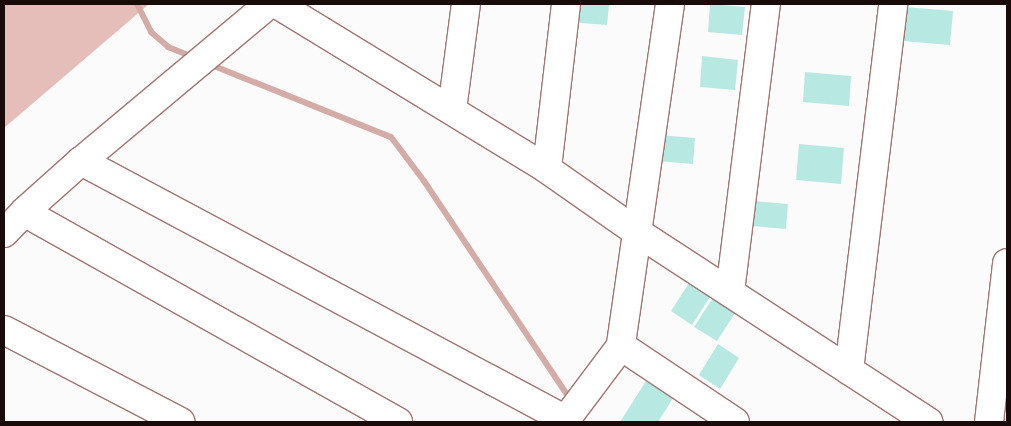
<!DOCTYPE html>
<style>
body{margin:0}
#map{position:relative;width:1011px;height:426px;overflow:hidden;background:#fbfbfb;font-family:"Varela Round",sans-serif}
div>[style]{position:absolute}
.forest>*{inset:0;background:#e6beb9}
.stream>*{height:6px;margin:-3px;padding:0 3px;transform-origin:3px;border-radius:3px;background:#d3aca7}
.building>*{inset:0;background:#b8e8e2}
.roads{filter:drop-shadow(1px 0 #9e7772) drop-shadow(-1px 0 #9e7772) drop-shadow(0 1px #9e7772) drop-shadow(0 -1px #9e7772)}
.minor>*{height:28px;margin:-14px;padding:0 14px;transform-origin:14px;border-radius:14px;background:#fff}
span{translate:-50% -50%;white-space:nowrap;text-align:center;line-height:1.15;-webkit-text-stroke:5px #fff;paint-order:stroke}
.frame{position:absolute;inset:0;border:5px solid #190b0a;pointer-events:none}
</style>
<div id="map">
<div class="forest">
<i style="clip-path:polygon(4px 4px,149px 4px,4px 128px)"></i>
</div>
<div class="stream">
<i style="left:137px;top:4px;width:31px;rotate:63deg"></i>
<i style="left:151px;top:32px;width:23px;rotate:41deg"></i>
<i style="left:168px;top:47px;width:27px;rotate:22deg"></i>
<i style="left:209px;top:64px;width:196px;rotate:21.9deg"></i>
<i style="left:391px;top:137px;width:55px;rotate:53.1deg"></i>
<i style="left:424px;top:181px;width:266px;rotate:56.2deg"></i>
</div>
<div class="building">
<i style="clip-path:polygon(570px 4px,609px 4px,607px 25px,569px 22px)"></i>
<i style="clip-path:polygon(710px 4px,745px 7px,742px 35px,708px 32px)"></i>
<i style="clip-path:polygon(905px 7px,953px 11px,950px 45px,902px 41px)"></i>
<i style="clip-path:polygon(702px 56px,738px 60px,735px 90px,700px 87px)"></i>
<i style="clip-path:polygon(805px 72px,851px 76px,849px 106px,803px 102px)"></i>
<i style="clip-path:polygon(660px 135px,695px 138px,693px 164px,657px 161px)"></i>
<i style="clip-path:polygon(799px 144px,844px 148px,841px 184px,796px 180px)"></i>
<i style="clip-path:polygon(753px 201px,788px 204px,786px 229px,751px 226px)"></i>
<i style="clip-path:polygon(691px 280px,712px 294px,692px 325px,671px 311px)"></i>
<i style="clip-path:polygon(714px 296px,737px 310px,717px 341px,694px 327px)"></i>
<i style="clip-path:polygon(718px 344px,739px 358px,720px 389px,699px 375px)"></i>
<i style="clip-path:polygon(646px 381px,673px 398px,658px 422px,620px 422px)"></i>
</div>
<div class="roads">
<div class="minor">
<i style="left:269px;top:4px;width:245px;rotate:140.1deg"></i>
<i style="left:81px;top:161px;width:550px;rotate:28.1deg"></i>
<i style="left:277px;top:4px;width:316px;rotate:31.4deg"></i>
<i style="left:566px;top:4px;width:166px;rotate:96.6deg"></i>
<i style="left:547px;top:169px;width:110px;rotate:35deg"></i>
<i style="left:637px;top:232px;width:348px;rotate:33.1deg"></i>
<i style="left:670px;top:4px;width:345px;rotate:98.2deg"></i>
<i style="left:621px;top:346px;width:137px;rotate:33.7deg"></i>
<i style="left:452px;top:110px;width:107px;rotate:-82.5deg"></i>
<i style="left:81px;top:161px;width:76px;rotate:138.2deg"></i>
<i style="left:24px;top:212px;width:429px;rotate:29.3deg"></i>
<i style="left:4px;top:233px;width:29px;rotate:-46deg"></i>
<i style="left:730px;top:292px;width:290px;rotate:-82.9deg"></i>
<i style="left:4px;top:330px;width:199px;rotate:27.5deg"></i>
<i style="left:849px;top:370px;width:369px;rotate:-83.1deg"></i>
<i style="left:564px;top:422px;width:95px;rotate:-53.1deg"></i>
<i style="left:989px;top:422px;width:160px;rotate:-83.5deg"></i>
</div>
</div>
<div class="frame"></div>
</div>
